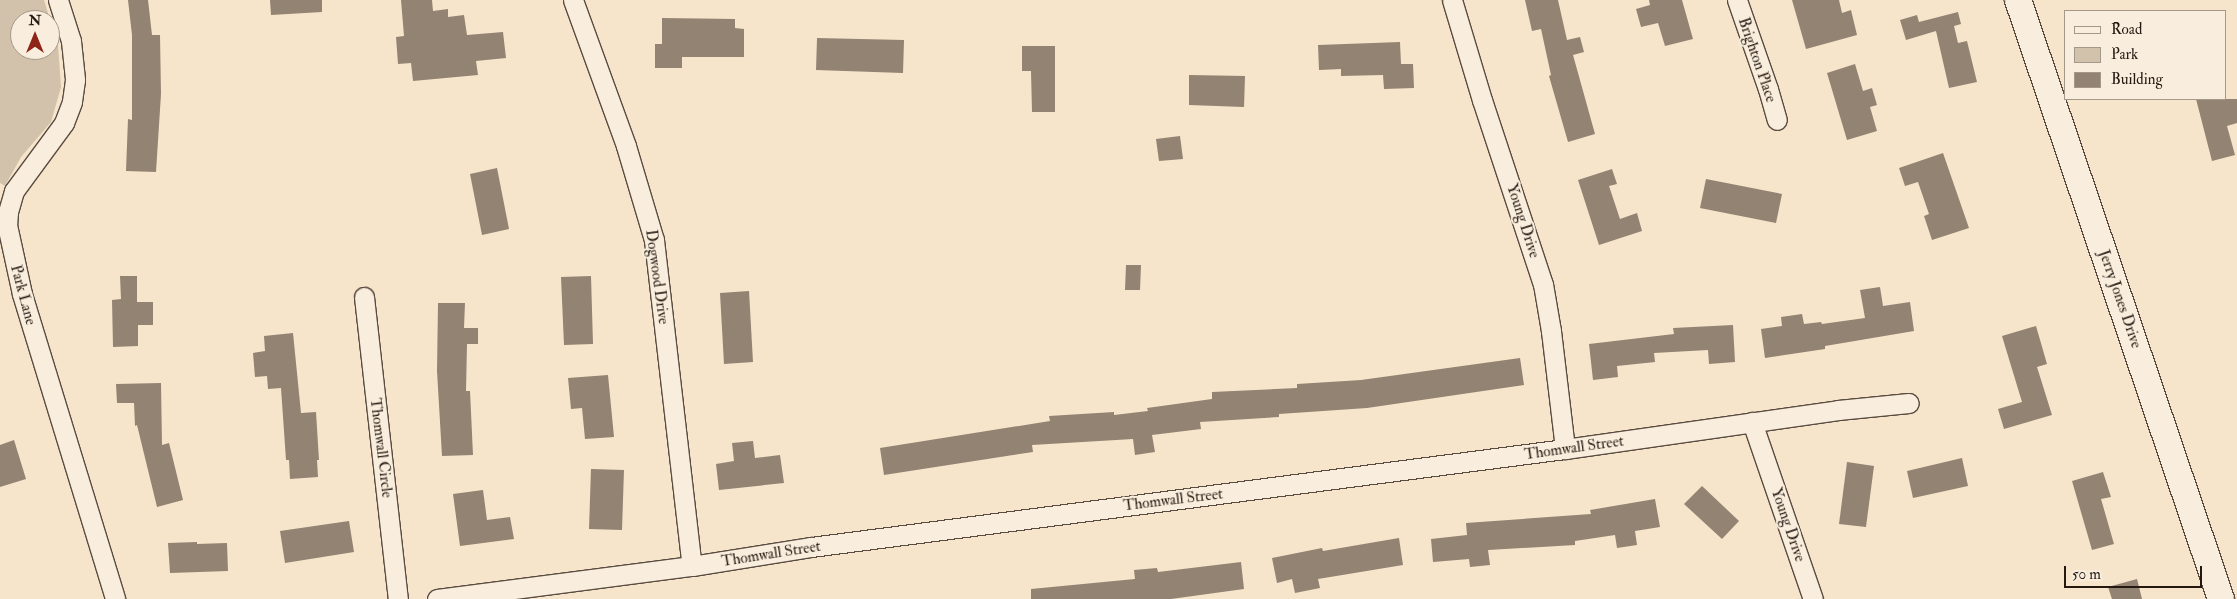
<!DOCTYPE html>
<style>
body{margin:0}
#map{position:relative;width:2237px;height:599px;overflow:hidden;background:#f6e5cb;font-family:"IM FELL Double Pica",serif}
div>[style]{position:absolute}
.green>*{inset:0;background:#d2c2ab}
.building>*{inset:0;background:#928372}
.roads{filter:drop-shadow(1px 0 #594b40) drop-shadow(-1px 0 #594b40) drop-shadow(0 1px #594b40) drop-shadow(0 -1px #594b40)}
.minor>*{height:19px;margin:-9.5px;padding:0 9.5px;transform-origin:9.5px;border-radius:9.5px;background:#f9eedd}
.secondary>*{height:26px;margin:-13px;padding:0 13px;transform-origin:13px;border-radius:13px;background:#f9eedd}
span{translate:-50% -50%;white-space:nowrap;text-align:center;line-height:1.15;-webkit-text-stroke:4px #f9eedd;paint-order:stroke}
.street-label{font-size:15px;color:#251811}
.legend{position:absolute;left:2064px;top:10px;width:162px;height:90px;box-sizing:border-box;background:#f9eedd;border:1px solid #a4988b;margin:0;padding:6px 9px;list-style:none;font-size:15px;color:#251811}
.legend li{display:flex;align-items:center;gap:10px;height:25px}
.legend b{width:25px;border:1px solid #a4988b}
.north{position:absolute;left:10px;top:10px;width:50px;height:50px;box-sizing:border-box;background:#f9eedd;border:1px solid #a4988b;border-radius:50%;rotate:0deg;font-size:14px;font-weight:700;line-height:20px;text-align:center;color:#251811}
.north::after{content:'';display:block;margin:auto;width:18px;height:22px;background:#8f2418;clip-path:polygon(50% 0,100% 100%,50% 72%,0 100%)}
.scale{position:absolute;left:2064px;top:566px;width:138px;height:22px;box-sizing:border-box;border:2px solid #251811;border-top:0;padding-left:6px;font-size:15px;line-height:18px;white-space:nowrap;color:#251811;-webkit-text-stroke:4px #f9eedd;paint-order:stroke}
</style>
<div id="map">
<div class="green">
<i style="clip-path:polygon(evenodd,0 0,44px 0,58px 45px,61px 87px,51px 122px,21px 157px,5px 186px,0 183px,0 0,20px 20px,50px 20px,50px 50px,20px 50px,20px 20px)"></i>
</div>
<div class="building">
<i style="clip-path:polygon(128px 0,148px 0,152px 35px,160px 35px,161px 94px,156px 172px,126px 171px,128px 119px,132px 120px,132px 35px)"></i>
<i style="clip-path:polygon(270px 0,322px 0,322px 12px,271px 15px)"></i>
<i style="clip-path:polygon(401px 0,432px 0,433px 11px,448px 9px,448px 17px,464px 15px,467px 35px,503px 32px,506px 58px,476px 61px,478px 75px,413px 81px,411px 63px,398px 64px,396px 37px,404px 36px)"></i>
<i style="clip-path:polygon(1525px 0,1558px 0,1567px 40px,1580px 37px,1584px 52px,1573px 55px,1595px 134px,1568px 142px,1549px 76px,1551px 75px,1541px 29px,1532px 31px)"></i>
<i style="clip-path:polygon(1649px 0,1682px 0,1693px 39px,1665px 46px,1658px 23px,1641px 27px,1636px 9px,1650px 5px)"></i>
<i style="clip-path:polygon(1792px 0,1839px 0,1842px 13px,1851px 10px,1857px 35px,1806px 49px)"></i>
<i style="clip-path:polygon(1958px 12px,1961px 24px,1954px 26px,1958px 43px,1967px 41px,1977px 82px,1949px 88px,1936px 31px,1906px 40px,1900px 20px,1917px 15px,1919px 22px)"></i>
<i style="clip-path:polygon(662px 18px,735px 19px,735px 28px,744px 29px,744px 57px,682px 57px,682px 68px,655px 68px,655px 44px,662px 44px)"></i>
<i style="clip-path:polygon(817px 38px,904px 40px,903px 73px,816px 70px)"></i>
<i style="clip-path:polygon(1400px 42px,1401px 64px,1413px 64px,1414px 88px,1384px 89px,1383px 75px,1341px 76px,1341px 69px,1319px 70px,1318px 45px)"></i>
<i style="clip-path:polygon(1022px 46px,1055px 46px,1055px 112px,1032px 112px,1031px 71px,1022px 71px)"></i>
<i style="clip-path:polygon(1855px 64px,1863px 91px,1872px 88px,1877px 105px,1870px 107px,1877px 131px,1847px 140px,1827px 73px)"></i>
<i style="clip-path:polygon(1189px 75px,1245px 76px,1244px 107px,1189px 105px)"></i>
<i style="clip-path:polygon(2196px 99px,2237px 99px,2237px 123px,2227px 126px,2235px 155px,2212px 161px)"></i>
<i style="clip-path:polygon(1180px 136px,1183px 159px,1159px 161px,1156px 139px)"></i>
<i style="clip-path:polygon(1943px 153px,1969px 228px,1932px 240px,1924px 216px,1929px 214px,1918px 182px,1905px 186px,1899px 168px)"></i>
<i style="clip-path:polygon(497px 168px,509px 229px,482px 235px,470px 174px)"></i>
<i style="clip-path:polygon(1612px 169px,1617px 184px,1609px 186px,1620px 219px,1637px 213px,1642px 231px,1599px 245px,1578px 180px)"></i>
<i style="clip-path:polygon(1706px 179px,1782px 194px,1776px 223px,1700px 208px)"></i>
<i style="clip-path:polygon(1126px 265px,1141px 265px,1140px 290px,1125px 290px)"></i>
<i style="clip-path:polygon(120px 276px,137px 276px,137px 302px,153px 302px,153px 325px,138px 325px,138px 346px,113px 347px,112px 300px,121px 299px)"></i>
<i style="clip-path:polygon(591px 276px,593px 344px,564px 345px,561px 277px)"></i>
<i style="clip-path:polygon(1880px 287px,1883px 306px,1910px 302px,1914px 331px,1825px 346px,1825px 349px,1765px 358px,1761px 329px,1782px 326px,1781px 317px,1802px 314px,1804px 324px,1821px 322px,1822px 324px,1865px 318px,1860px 290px)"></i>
<i style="clip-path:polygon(749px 291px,753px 362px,724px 364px,720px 293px)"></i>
<i style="clip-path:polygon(438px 303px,465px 303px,464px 328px,478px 328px,478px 344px,467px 344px,466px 391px,470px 391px,473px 455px,442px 456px,437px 371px)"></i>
<i style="clip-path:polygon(1733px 325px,1735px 362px,1709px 364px,1708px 350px,1654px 353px,1655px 362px,1617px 366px,1618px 377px,1593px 380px,1589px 344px,1674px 334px,1673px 328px)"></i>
<i style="clip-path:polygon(2036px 326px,2047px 364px,2037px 367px,2052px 415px,2004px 429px,1998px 409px,2022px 402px,2002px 336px)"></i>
<i style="clip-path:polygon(293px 333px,301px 413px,316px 412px,319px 460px,317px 460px,318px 477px,290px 479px,289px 460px,286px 460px,281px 388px,268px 389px,267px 376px,255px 377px,253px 353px,265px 351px,264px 336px)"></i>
<i style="clip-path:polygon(1520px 358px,1524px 385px,1367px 408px,1279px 414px,1279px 417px,1200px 422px,1201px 429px,1152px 435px,1155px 452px,1135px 455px,1133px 439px,1032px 445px,1033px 452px,884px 475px,880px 448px,1050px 421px,1049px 416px,1114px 412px,1114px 415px,1148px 411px,1147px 408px,1212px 399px,1212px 392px,1297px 388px,1297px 384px,1361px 380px)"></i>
<i style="clip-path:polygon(608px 375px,614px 437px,585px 439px,582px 408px,571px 409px,568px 378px)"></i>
<i style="clip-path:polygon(161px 383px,162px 445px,169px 443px,183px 500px,157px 507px,137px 425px,135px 426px,134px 403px,117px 403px,116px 384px)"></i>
<i style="clip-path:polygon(14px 440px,26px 479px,0 487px,0 445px)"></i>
<i style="clip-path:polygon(753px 441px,755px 458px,780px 455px,784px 483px,719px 490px,716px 464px,734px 461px,732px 443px)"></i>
<i style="clip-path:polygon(1962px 458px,1968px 486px,1913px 498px,1907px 471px)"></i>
<i style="clip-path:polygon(1847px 462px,1874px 466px,1866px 527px,1839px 524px)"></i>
<i style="clip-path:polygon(591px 469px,624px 470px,622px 530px,589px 529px)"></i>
<i style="clip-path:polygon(2103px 472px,2111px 497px,2101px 499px,2114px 544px,2092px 550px,2072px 481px)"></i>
<i style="clip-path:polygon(1702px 486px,1739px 521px,1722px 539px,1684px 504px)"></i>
<i style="clip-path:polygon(483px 490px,487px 520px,510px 517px,514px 539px,460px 546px,453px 494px)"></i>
<i style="clip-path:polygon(1655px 499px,1660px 527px,1635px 531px,1637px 545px,1617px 548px,1615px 535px,1575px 541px,1575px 545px,1488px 550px,1490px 565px,1470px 567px,1469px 559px,1433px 562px,1431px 539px,1467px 535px,1466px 523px,1591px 514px,1590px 510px)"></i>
<i style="clip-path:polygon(349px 521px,354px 552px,285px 563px,280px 531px)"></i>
<i style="clip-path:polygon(1399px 538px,1403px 565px,1318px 579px,1320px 588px,1295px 593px,1292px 579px,1277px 583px,1272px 558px,1322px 548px,1323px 551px)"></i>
<i style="clip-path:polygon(197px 542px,197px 544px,227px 543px,228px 571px,170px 573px,168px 543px)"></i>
<i style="clip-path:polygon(1241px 562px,1244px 589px,1171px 599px,1031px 599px,1031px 589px,1135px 579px,1134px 570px,1157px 568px,1158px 572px)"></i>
<i style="clip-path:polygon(2137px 579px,2142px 599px,2112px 599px,2108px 587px)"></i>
</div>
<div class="roads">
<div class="minor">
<i style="left:58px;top:0;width:43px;rotate:72.4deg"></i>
<i style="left:71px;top:41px;width:39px;rotate:84deg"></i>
<i style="left:75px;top:80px;width:22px;rotate:98deg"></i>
<i style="left:72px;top:102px;width:22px;rotate:111deg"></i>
<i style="left:64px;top:123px;width:84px;rotate:126.3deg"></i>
<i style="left:14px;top:191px;width:22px;rotate:106deg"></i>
<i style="left:8px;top:212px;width:13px;rotate:94deg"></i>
<i style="left:7px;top:225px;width:71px;rotate:77.7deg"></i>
<i style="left:22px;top:294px;width:319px;rotate:73deg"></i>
<i style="left:573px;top:0;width:155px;rotate:70deg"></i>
<i style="left:626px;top:146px;width:98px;rotate:73.4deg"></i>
<i style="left:654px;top:240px;width:328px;rotate:83.4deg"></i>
<i style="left:1452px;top:0;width:104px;rotate:73.3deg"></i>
<i style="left:1482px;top:100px;width:194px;rotate:71.7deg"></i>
<i style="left:1543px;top:284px;width:48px;rotate:80.3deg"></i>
<i style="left:1551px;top:331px;width:119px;rotate:83.2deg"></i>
<i style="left:1737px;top:0;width:94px;rotate:70.8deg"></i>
<i style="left:1768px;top:89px;width:32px;rotate:74deg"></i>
<i style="left:364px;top:297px;width:304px;rotate:83.6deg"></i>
<i style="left:1752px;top:422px;width:187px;rotate:71deg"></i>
<i style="left:437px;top:599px;width:257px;rotate:-7.4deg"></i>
<i style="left:692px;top:566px;width:121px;rotate:-9.1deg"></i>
<i style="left:811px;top:547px;width:760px;rotate:-7.41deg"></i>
<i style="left:1565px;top:449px;width:276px;rotate:-8.1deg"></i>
<i style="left:1838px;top:410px;width:71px;rotate:-5.6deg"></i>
</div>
<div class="secondary">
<i style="left:2018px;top:0;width:632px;rotate:71.28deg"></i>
</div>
</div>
<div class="street-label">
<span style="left:1757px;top:60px;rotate:71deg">Brighton Place</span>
<span style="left:1523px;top:221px;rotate:72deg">Young Drive</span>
<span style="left:657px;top:277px;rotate:82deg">Dogwood Drive</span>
<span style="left:23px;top:295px;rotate:75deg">Park Lane</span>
<span style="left:2120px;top:299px;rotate:71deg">Jerry Jones Drive</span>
<span style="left:381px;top:448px;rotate:83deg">Thomwall Circle</span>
<span style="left:1574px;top:448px;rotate:-8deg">Thomwall Street</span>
<span style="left:1173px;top:500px;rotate:-7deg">Thomwall Street</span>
<span style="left:1788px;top:525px;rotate:71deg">Young Drive</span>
<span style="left:771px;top:554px;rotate:-9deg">Thomwall Street</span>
</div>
<ul class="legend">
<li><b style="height:6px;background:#f9eedd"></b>Road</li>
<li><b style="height:14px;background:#d2c2ab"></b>Park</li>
<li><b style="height:14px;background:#928372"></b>Building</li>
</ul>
<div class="north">N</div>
<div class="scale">50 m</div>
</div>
